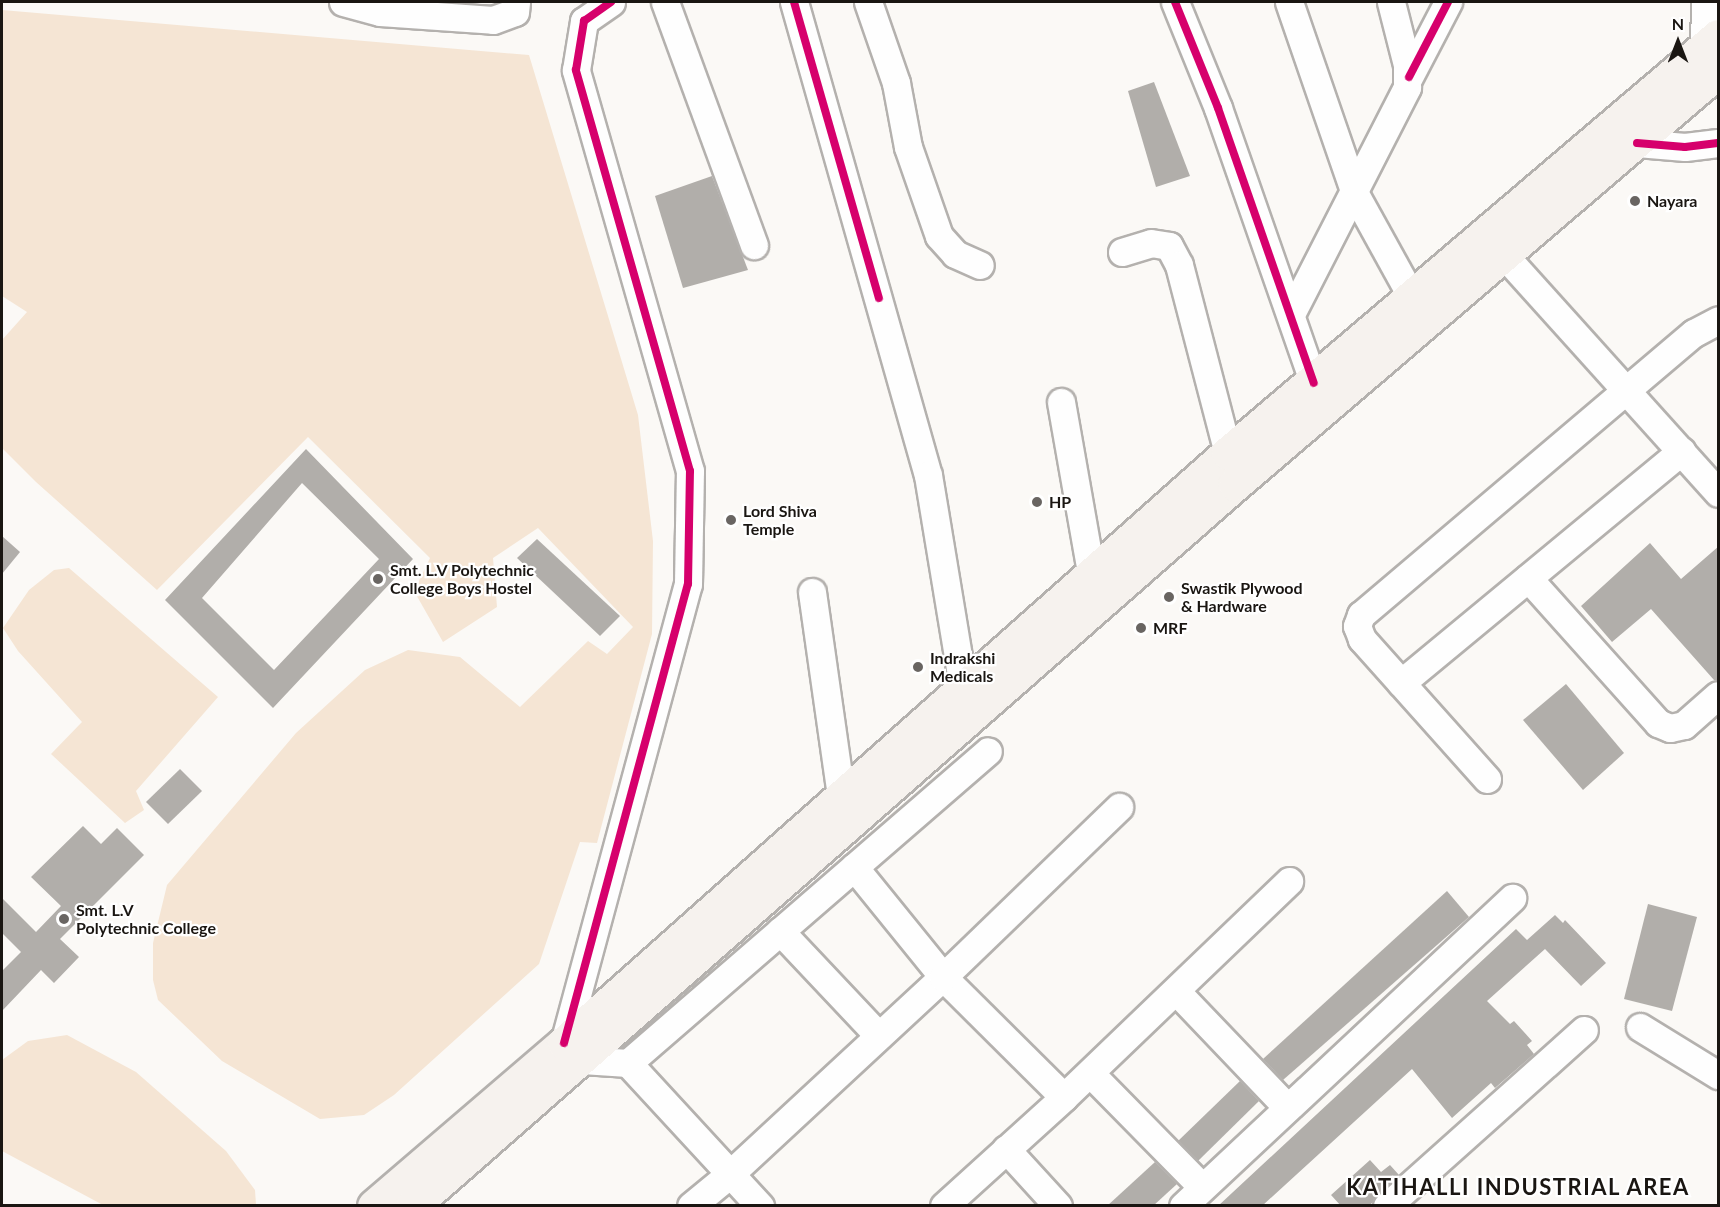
<!DOCTYPE html>
<style>
body{margin:0}
#map{position:relative;width:1720px;height:1207px;overflow:hidden;background:#fbf9f6;font-family:Lato,sans-serif}
div>[style]{position:absolute}
.green>*{inset:0;background:#f5e5d4}
.building>*{inset:0;background:#b1aeaa}
.roads{filter:drop-shadow(2px 0 #b4b1ae) drop-shadow(-2px 0 #b4b1ae) drop-shadow(0 2px #b4b1ae) drop-shadow(0 -2px #b4b1ae)}
.minor>*{height:27px;margin:-13.5px;padding:0 13.5px;transform-origin:13.5px;border-radius:13.5px;background:#fefefe}
.major>*{height:33px;margin:-16.5px;padding:0 16.5px;transform-origin:16.5px;border-radius:16.5px;background:#f6f2ee}
.cycleway>*{height:8px;margin:-4px;padding:0 4px;transform-origin:4px;border-radius:4px;background:#d6006c}
.dots>*{width:16px;height:16px;translate:-50% -50%;box-sizing:border-box;border:3px solid #fff;border-radius:50%}
span{translate:-50% -50%;white-space:nowrap;text-align:center;line-height:1.15;-webkit-text-stroke:4.5px #fff;paint-order:stroke}
.poi-label{font-size:16px;color:#1a1612;font-weight:700}
.left{translate:0 -50%;text-align:left}
.district-label{font-size:22px;color:#1a1612;font-weight:700;letter-spacing:1.5px}
.frame{position:absolute;inset:0;border:3px solid #1a1612;pointer-events:none}
.north{position:absolute;left:1648px;top:12px;width:60px;height:60px;-webkit-text-stroke:4px #fff;paint-order:stroke;rotate:0deg;font-size:16px;font-weight:700;line-height:24px;text-align:center;color:#1a1612}
.north::after{content:'';display:block;margin:auto;width:21px;height:27px;background:#1a1612;clip-path:polygon(50% 0,100% 100%,50% 72%,0 100%)}
</style>
<div id="map">
<div class="green">
<i style="clip-path:polygon(2px 10px,529px 55px,638px 415px,653px 541px,652px 634px,597px 843px,580px 842px,539px 964px,394px 1095px,364px 1115px,320px 1119px,222px 1061px,158px 1000px,153px 980px,153px 943px,167px 885px,296px 733px,365px 670px,408px 650px,460px 657px,520px 707px,588px 641px,607px 654px,633px 627px,538px 528px,493px 558px,497px 607px,443px 642px,414px 591px,430px 558px,308px 437px,157px 590px,36px 482px,2px 448px,2px 340px,27px 312px,2px 296px)"></i>
<i style="clip-path:polygon(69px 568px,218px 697px,136px 791px,144px 810px,125px 823px,51px 754px,82px 722px,18px 651px,3px 628px,29px 590px,54px 570px)"></i>
<i style="clip-path:polygon(67px 1035px,136px 1072px,226px 1151px,255px 1190px,256px 1205px,103px 1205px,2px 1151px,2px 1060px,28px 1041px)"></i>
</div>
<div class="building">
<i style="clip-path:polygon(1154px 82px,1190px 176px,1156px 187px,1128px 91px)"></i>
<i style="clip-path:polygon(712px 176px,748px 270px,683px 288px,655px 196px)"></i>
<i style="clip-path:polygon(evenodd,306px 449px,413px 559px,273px 708px,165px 600px,306px 449px,302px 483px,379px 559px,274px 670px,202px 598px,302px 483px)"></i>
<i style="clip-path:polygon(2px 536px,20px 552px,2px 574px)"></i>
<i style="clip-path:polygon(537px 539px,620px 616px,600px 636px,517px 558px)"></i>
<i style="clip-path:polygon(1650px 543px,1681px 579px,1719px 546px,1719px 680px,1714px 680px,1651px 609px,1612px 642px,1581px 606px)"></i>
<i style="clip-path:polygon(1566px 684px,1624px 753px,1583px 790px,1523px 720px)"></i>
<i style="clip-path:polygon(180px 769px,202px 791px,168px 824px,146px 802px)"></i>
<i style="clip-path:polygon(83px 826px,101px 844px,117px 828px,144px 855px,60px 939px,79px 957px,54px 983px,41px 970px,2px 1011px,2px 971px,21px 952px,2px 933px,2px 898px,36px 932px,61px 906px,31px 877px)"></i>
<i style="clip-path:polygon(1447px 891px,1469px 917px,1283px 1080px,1263px 1059px)"></i>
<i style="clip-path:polygon(1648px 904px,1697px 917px,1672px 1011px,1624px 999px)"></i>
<i style="clip-path:polygon(1555px 915px,1563px 923px,1565px 920px,1606px 963px,1581px 986px,1545px 949px,1487px 1001px,1510px 1024px,1514px 1021px,1532px 1041px,1527px 1045px,1534px 1054px,1495px 1088px,1491px 1083px,1452px 1118px,1412px 1069px,1262px 1206px,1218px 1206px,1516px 929px,1527px 940px)"></i>
<i style="clip-path:polygon(1240px 1081px,1259px 1101px,1198px 1161px,1178px 1141px)"></i>
<i style="clip-path:polygon(1370px 1160px,1381px 1172px,1390px 1165px,1399px 1175px,1369px 1206px,1341px 1206px,1331px 1195px)"></i>
<i style="clip-path:polygon(1155px 1162px,1177px 1184px,1153px 1206px,1107px 1206px)"></i>
</div>
<div class="roads">
<div class="minor">
<i style="left:343px;top:2px;width:38px;rotate:15deg"></i>
<i style="left:380px;top:12px;width:113px;rotate:4deg"></i>
<i style="left:493px;top:20px;width:23px;rotate:-20deg"></i>
<i style="left:515px;top:12px;width:10px;rotate:-84deg"></i>
<i style="left:665px;top:2px;width:259px;rotate:69.9deg"></i>
<i style="left:794px;top:2px;width:492px;rotate:74.2deg"></i>
<i style="left:928px;top:475px;width:215px;rotate:80.6deg"></i>
<i style="left:868px;top:2px;width:86px;rotate:70.9deg"></i>
<i style="left:896px;top:83px;width:65px;rotate:79.4deg"></i>
<i style="left:908px;top:147px;width:94px;rotate:70.8deg"></i>
<i style="left:939px;top:236px;width:24px;rotate:48deg"></i>
<i style="left:955px;top:254px;width:27px;rotate:24deg"></i>
<i style="left:1175px;top:2px;width:114px;rotate:67.9deg"></i>
<i style="left:1218px;top:108px;width:291px;rotate:70.8deg"></i>
<i style="left:1289px;top:2px;width:203px;rotate:71deg"></i>
<i style="left:1355px;top:194px;width:120px;rotate:61.1deg"></i>
<i style="left:1704px;top:48px;width:46px;rotate:-88.8deg"></i>
<i style="left:1409px;top:77px;width:85px;rotate:-62.5deg"></i>
<i style="left:1637px;top:143px;width:48px;rotate:4.8deg"></i>
<i style="left:1685px;top:147px;width:33px;rotate:-7deg"></i>
<i style="left:1122px;top:252px;width:30px;rotate:-17deg"></i>
<i style="left:1151px;top:243px;width:18px;rotate:9deg"></i>
<i style="left:1169px;top:246px;width:21px;rotate:62deg"></i>
<i style="left:1179px;top:265px;width:194px;rotate:75.4deg"></i>
<i style="left:1504px;top:255px;width:320px;rotate:48deg"></i>
<i style="left:1291px;top:314px;width:255px;rotate:-62.9deg"></i>
<i style="left:1407px;top:87px;width:22px;rotate:-90deg"></i>
<i style="left:1407px;top:65px;width:65px;rotate:-104.3deg"></i>
<i style="left:1061px;top:402px;width:174px;rotate:80deg"></i>
<i style="left:1528px;top:578px;width:195px;rotate:48.1deg"></i>
<i style="left:1658px;top:723px;width:13px;rotate:23deg"></i>
<i style="left:1670px;top:728px;width:14px;rotate:-12deg"></i>
<i style="left:1684px;top:725px;width:45px;rotate:-41.4deg"></i>
<i style="left:812px;top:592px;width:207px;rotate:81.9deg"></i>
<i style="left:1401px;top:683px;width:364px;rotate:-39.6deg"></i>
<i style="left:1487px;top:779px;width:188px;rotate:-131.8deg"></i>
<i style="left:1362px;top:639px;width:14px;rotate:-111deg"></i>
<i style="left:1357px;top:626px;width:12px;rotate:-70deg"></i>
<i style="left:1361px;top:615px;width:436px;rotate:-40.3deg"></i>
<i style="left:1694px;top:333px;width:27px;rotate:-28deg"></i>
<i style="left:854px;top:867px;width:141px;rotate:51deg"></i>
<i style="left:943px;top:977px;width:170px;rotate:44.8deg"></i>
<i style="left:780px;top:931px;width:144px;rotate:46.7deg"></i>
<i style="left:1176px;top:991px;width:161px;rotate:46.3deg"></i>
<i style="left:1640px;top:1027px;width:92px;rotate:31.6deg"></i>
<i style="left:564px;top:1043px;width:475px;rotate:-74.9deg"></i>
<i style="left:688px;top:584px;width:113px;rotate:-89deg"></i>
<i style="left:690px;top:471px;width:417px;rotate:-105.9deg"></i>
<i style="left:576px;top:70px;width:50px;rotate:-80.7deg"></i>
<i style="left:584px;top:21px;width:33px;rotate:-35deg"></i>
<i style="left:582px;top:1060px;width:46px;rotate:3.7deg"></i>
<i style="left:628px;top:1063px;width:195px;rotate:47.3deg"></i>
<i style="left:628px;top:1063px;width:476px;rotate:-40.9deg"></i>
<i style="left:1090px;top:1073px;width:160px;rotate:45.5deg"></i>
<i style="left:1006px;top:1149px;width:77px;rotate:47.6deg"></i>
<i style="left:691px;top:1206px;width:50px;rotate:-39.4deg"></i>
<i style="left:730px;top:1174px;width:290px;rotate:-42.8deg"></i>
<i style="left:943px;top:977px;width:245px;rotate:-44deg"></i>
<i style="left:944px;top:1206px;width:162px;rotate:-42.2deg"></i>
<i style="left:1064px;top:1097px;width:312px;rotate:-43.8deg"></i>
<i style="left:1183px;top:1206px;width:451px;rotate:-43.1deg"></i>
<i style="left:1387px;top:1206px;width:264px;rotate:-41.8deg"></i>
</div>
<div class="major">
<i style="left:374px;top:1206px;width:250px;rotate:-40.6deg"></i>
<i style="left:564px;top:1043px;width:888px;rotate:-41.62deg"></i>
<i style="left:1228px;top:453px;width:643px;rotate:-40.4deg"></i>
<i style="left:412px;top:1206px;width:1095px;rotate:-41.26deg"></i>
<i style="left:1235px;top:484px;width:635px;rotate:-40.53deg"></i>
</div>
</div>
<div class="cycleway">
<i style="left:794px;top:2px;width:308px;rotate:74deg"></i>
<i style="left:1175px;top:2px;width:114px;rotate:67.9deg"></i>
<i style="left:1218px;top:108px;width:291px;rotate:70.8deg"></i>
<i style="left:1409px;top:77px;width:85px;rotate:-62.5deg"></i>
<i style="left:1637px;top:143px;width:48px;rotate:4.8deg"></i>
<i style="left:1685px;top:147px;width:33px;rotate:-7deg"></i>
<i style="left:564px;top:1043px;width:475px;rotate:-74.9deg"></i>
<i style="left:688px;top:584px;width:113px;rotate:-89deg"></i>
<i style="left:690px;top:471px;width:417px;rotate:-105.9deg"></i>
<i style="left:576px;top:70px;width:50px;rotate:-80.7deg"></i>
<i style="left:584px;top:21px;width:33px;rotate:-35deg"></i>
</div>
<div class="dots">
<i style="left:1635px;top:201px;background:#696562"></i>
<i style="left:1037px;top:502px;background:#696562"></i>
<i style="left:731px;top:520px;background:#696562"></i>
<i style="left:378px;top:579px;background:#696562"></i>
<i style="left:1169px;top:597px;background:#696562"></i>
<i style="left:1141px;top:628px;background:#696562"></i>
<i style="left:918px;top:667px;background:#696562"></i>
<i style="left:64px;top:919px;background:#696562"></i>
</div>
<div class="poi-label">
<span class="left" style="left:1647px;top:201px">Nayara</span>
<span class="left" style="left:1049px;top:502px">HP</span>
<span class="left" style="left:743px;top:520px">Lord Shiva<br>Temple</span>
<span class="left" style="left:390px;top:579px">Smt. L.V Polytechnic<br>College Boys Hostel</span>
<span class="left" style="left:1181px;top:597px">Swastik Plywood<br>&amp; Hardware</span>
<span class="left" style="left:1153px;top:628px">MRF</span>
<span class="left" style="left:930px;top:667px">Indrakshi<br>Medicals</span>
<span class="left" style="left:76px;top:919px">Smt. L.V<br>Polytechnic College</span>
</div>
<div class="district-label">
<span style="left:1518px;top:1187px">KATIHALLI INDUSTRIAL AREA</span>
</div>
<div class="frame"></div>
<div class="north">N</div>
</div>
